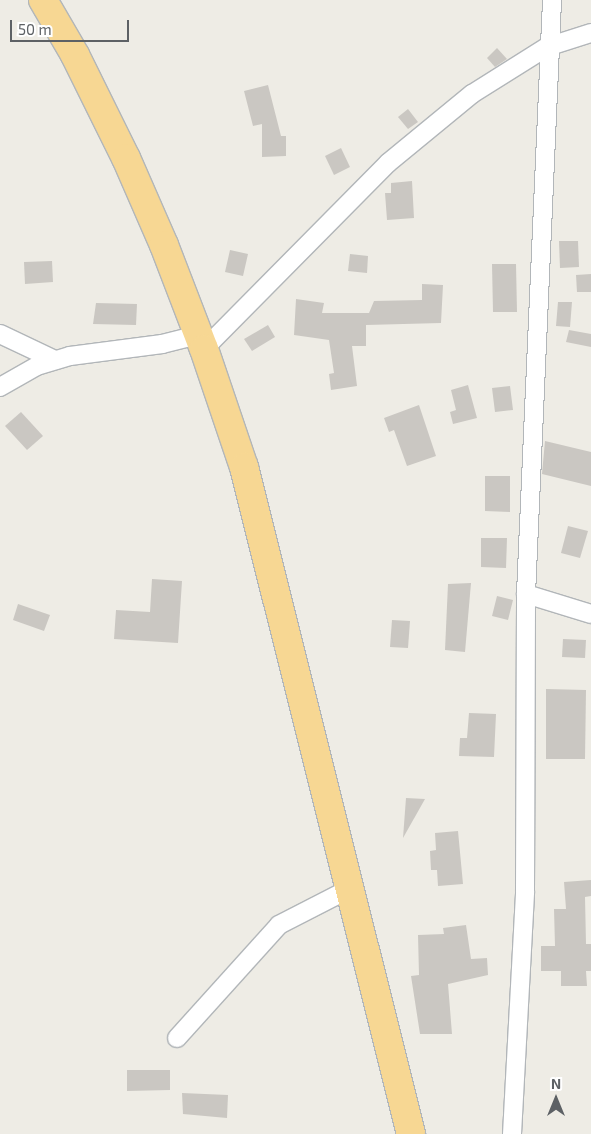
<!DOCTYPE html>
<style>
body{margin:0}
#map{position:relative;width:591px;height:1134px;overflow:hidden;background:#eeece5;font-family:"Exo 2",sans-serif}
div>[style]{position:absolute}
.building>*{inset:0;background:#cac7c2}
.roads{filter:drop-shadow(1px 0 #b2b6b9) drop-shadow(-1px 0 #b2b6b9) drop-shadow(0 1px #b2b6b9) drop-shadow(0 -1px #b2b6b9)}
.street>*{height:18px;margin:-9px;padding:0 9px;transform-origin:9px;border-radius:9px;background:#fff}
.highway>*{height:28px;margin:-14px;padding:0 14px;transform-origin:14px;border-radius:14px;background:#f7d793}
span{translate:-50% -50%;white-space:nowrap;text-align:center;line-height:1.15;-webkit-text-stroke:4.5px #fff;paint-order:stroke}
.north{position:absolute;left:531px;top:1074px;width:50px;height:50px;-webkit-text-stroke:4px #fff;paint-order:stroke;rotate:0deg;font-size:14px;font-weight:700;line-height:20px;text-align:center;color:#5d6165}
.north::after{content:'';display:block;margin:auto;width:18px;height:22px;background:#5d6165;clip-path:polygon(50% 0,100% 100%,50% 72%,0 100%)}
.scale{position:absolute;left:10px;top:20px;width:119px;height:22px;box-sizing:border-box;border:2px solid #5d6165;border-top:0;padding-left:6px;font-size:15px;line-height:18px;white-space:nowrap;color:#5d6165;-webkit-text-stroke:4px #fff;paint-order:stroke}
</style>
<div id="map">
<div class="building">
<i style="clip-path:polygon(497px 48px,507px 59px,495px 67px,487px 58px)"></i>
<i style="clip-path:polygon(268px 85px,281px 136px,286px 136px,286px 156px,262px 157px,262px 124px,253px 126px,244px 91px)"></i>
<i style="clip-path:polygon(408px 109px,418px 122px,408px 129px,398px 117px)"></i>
<i style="clip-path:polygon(341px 148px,350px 167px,334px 175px,325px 156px)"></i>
<i style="clip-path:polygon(412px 181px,414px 218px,387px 220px,385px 193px,391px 193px,391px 183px)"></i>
<i style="clip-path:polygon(559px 241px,578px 241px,579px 267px,560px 268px)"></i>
<i style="clip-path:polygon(230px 250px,248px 254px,243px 276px,225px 272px)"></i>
<i style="clip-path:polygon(350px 254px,368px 256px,367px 273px,348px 271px)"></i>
<i style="clip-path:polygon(52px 261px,53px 282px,25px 284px,24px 262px)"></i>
<i style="clip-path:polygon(492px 264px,516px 264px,517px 312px,493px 312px)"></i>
<i style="clip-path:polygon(591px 274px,591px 292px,577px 292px,576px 275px)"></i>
<i style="clip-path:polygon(422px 284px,443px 285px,441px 323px,366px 325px,366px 346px,352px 346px,357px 386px,331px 390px,329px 374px,334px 373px,329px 340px,294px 335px,296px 299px,324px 303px,322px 313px,369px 313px,374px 301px,422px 300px)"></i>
<i style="clip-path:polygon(558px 302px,572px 302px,570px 327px,556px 326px)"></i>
<i style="clip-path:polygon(96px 303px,137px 304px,136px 325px,93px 324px)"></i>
<i style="clip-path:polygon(268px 325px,275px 337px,252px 351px,244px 339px)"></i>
<i style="clip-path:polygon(569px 330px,591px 334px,591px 347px,566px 342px)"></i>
<i style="clip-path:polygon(468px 385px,477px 418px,453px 424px,450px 412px,456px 410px,451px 390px)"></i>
<i style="clip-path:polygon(510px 386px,513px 410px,495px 412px,492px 388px)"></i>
<i style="clip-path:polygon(419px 405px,436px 456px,407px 466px,394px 430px,389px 432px,384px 418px)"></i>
<i style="clip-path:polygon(21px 412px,43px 436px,27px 450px,5px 426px)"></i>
<i style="clip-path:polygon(545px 441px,591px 452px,591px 486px,542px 474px)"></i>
<i style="clip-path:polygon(485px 476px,510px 476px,510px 512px,485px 511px)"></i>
<i style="clip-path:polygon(568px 526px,588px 531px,580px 558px,561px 553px)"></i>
<i style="clip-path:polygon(481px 538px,507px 538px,506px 568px,481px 567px)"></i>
<i style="clip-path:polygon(152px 579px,182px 581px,178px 643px,114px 639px,116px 610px,150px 612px)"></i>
<i style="clip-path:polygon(471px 583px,465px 652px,445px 650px,448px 584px)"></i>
<i style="clip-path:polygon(497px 596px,513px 600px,508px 620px,492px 616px)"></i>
<i style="clip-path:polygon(18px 604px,50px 615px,44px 631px,13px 620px)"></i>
<i style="clip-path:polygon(392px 620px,410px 621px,408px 648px,390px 647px)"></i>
<i style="clip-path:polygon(563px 639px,586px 640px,585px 658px,562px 657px)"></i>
<i style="clip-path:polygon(546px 689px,586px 690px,585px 759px,546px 759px)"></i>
<i style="clip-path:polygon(469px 713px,496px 714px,494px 757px,459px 756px,460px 738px,467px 738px)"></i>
<i style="clip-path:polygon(406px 798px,425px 799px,403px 838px)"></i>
<i style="clip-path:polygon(458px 831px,463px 884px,438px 886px,437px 870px,431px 870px,430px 851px,436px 850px,435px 833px)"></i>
<i style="clip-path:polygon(591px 880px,591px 896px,585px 897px,586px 944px,591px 944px,591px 971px,586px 971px,587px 986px,561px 986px,561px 971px,541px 971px,541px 946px,555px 946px,554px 909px,566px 909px,564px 882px)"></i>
<i style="clip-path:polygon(466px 925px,471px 959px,487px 958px,488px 975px,448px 984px,452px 1034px,420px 1034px,411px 976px,419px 975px,418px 935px,444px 934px,443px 928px)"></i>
<i style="clip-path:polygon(127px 1070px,170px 1070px,170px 1090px,127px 1091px)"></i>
<i style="clip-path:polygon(182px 1093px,228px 1095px,227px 1118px,183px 1114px)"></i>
</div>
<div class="roads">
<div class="street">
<i style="left:0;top:334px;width:61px;rotate:25.3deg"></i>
<i style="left:204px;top:349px;width:262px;rotate:-45.3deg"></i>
<i style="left:388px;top:163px;width:109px;rotate:-39.4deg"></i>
<i style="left:472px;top:94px;width:89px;rotate:-32.1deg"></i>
<i style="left:547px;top:47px;width:46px;rotate:-17.7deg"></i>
<i style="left:0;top:387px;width:43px;rotate:-29.6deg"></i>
<i style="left:37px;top:366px;width:34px;rotate:-17deg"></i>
<i style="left:70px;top:356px;width:93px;rotate:-7.4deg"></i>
<i style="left:162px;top:344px;width:38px;rotate:-14deg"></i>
<i style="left:526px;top:594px;width:68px;rotate:17.1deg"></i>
<i style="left:177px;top:1038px;width:152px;rotate:-47.9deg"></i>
<i style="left:279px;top:925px;width:79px;rotate:-27.2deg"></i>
<i style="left:512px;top:1134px;width:243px;rotate:-86.9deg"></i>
<i style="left:525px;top:891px;width:297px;rotate:-89.8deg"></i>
<i style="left:526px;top:594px;width:595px;rotate:-87.49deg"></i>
</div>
<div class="highway">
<i style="left:43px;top:0;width:64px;rotate:59.8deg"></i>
<i style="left:75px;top:55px;width:115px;rotate:63.7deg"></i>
<i style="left:126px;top:158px;width:95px;rotate:66.4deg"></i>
<i style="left:164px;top:245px;width:111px;rotate:69deg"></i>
<i style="left:204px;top:349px;width:125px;rotate:71.3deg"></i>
<i style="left:244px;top:467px;width:688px;rotate:75.94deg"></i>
</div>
</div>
<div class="north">N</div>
<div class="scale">50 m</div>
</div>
